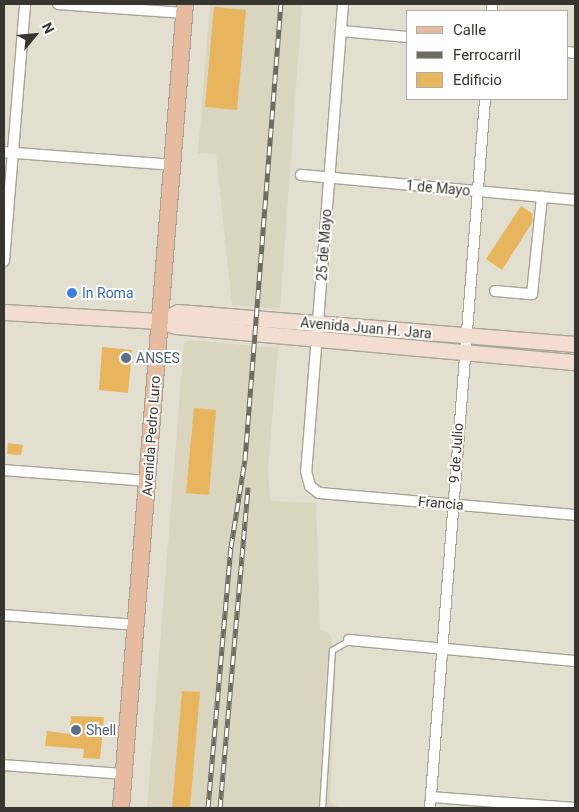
<!DOCTYPE html>
<style>
body{margin:0}
#map{position:relative;width:579px;height:812px;overflow:hidden;background:#e2dfd0;font-family:Roboto,sans-serif}
div>[style]{position:absolute}
.built>*{inset:0;background:#dad5bf}
.building>*{inset:0;background:#e8b55f}
.roads{filter:drop-shadow(1px 0 #a7a496) drop-shadow(-1px 0 #a7a496) drop-shadow(0 1px #a7a496) drop-shadow(0 -1px #a7a496)}
.lane>*{height:5px;margin:-2.5px;padding:0 2.5px;transform-origin:2.5px;border-radius:2.5px;background:#fff}
.street>*{height:10px;margin:-5px;padding:0 5px;transform-origin:5px;border-radius:5px;background:#fff}
.secondary>*{height:15px;margin:-7.5px;padding:0 7.5px;transform-origin:7.5px;border-radius:7.5px;background:#f3ddd0}
.primary>*{height:16px;margin:-8px;padding:0 8px;transform-origin:8px;border-radius:8px;background:#e6bba0}
.rail>*{height:5px;margin-top:-2.5px;transform-origin:0;background:repeating-linear-gradient(90deg,#fff 0 9px,#6d6c63 0 18px);box-sizing:border-box;border-block:1px solid #6d6c63}
.dots>*{width:14px;height:14px;translate:-50% -50%;box-sizing:border-box;border:2px solid #fff;border-radius:50%}
span{translate:-50% -50%;white-space:nowrap;text-align:center;line-height:1.15;-webkit-text-stroke:4px #fff;paint-order:stroke}
.street-label{font-size:14px;color:#36352f}
.shop-label{font-size:14px;color:#366cbe}
.left{translate:0 -50%;text-align:left}
.service-label{font-size:14px;color:#4e5e75}
.frame{position:absolute;inset:0;border:5px solid #36352f;pointer-events:none}
.legend{position:absolute;left:406px;top:10px;width:162px;height:90px;box-sizing:border-box;background:#fff;border:1px solid #afaeac;margin:0;padding:6px 9px;list-style:none;font-size:15px;color:#36352f}
.legend li{display:flex;align-items:center;gap:10px;height:25px}
.legend b{width:25px;border:1px solid #afaeac}
.north{position:absolute;left:10px;top:10px;width:50px;height:50px;-webkit-text-stroke:4px #fff;paint-order:stroke;rotate:62deg;font-size:14px;font-weight:700;line-height:20px;text-align:center;color:#36352f}
.north::after{content:'';display:block;margin:auto;width:18px;height:22px;background:#36352f;clip-path:polygon(50% 0,100% 100%,50% 72%,0 100%)}
</style>
<div id="map">
<div class="built">
<i style="clip-path:polygon(210px 4px,302px 4px,280px 309px,232px 305px,216px 154px,198px 153px)"></i>
<i style="clip-path:polygon(190px 340px,278px 348px,268px 467px,270px 501px,316px 503px,320px 629px,330px 634px,336px 657px,330px 803px,341px 808px,147px 808px,184px 343px)"></i>
</div>
<div class="building">
<i style="clip-path:polygon(214px 7px,246px 10px,237px 110px,205px 107px)"></i>
<i style="clip-path:polygon(521px 206px,533px 214px,532px 223px,502px 270px,486px 259px)"></i>
<i style="clip-path:polygon(102px 347px,132px 350px,128px 393px,99px 390px)"></i>
<i style="clip-path:polygon(194px 408px,216px 410px,209px 495px,186px 493px)"></i>
<i style="clip-path:polygon(8px 443px,23px 445px,21px 455px,7px 454px)"></i>
<i style="clip-path:polygon(182px 691px,200px 692px,190px 808px,172px 808px)"></i>
<i style="clip-path:polygon(71px 716px,104px 717px,100px 759px,83px 758px,84px 749px,45px 746px,47px 731px,69px 734px)"></i>
</div>
<div class="roads">
<div class="lane">
<i style="left:322px;top:808px;width:158px;rotate:-86.4deg"></i>
<i style="left:332px;top:650px;width:20px;rotate:-30deg"></i>
</div>
<div class="street">
<i style="left:58px;top:4px;width:126px;rotate:4.1deg"></i>
<i style="left:343px;top:4px;width:468px;rotate:94.5deg"></i>
<i style="left:306px;top:471px;width:16px;rotate:75deg"></i>
<i style="left:310px;top:486px;width:11px;rotate:38deg"></i>
<i style="left:319px;top:493px;width:257px;rotate:4.9deg"></i>
<i style="left:492px;top:11px;width:7px;rotate:-90deg"></i>
<i style="left:341px;top:31px;width:67px;rotate:5.1deg"></i>
<i style="left:568px;top:52px;width:7px;rotate:8deg"></i>
<i style="left:4px;top:152px;width:169px;rotate:4.4deg"></i>
<i style="left:301px;top:175px;width:275px;rotate:5.2deg"></i>
<i style="left:4px;top:261px;width:258px;rotate:-85.3deg"></i>
<i style="left:495px;top:291px;width:37px;rotate:5deg"></i>
<i style="left:532px;top:294px;width:98px;rotate:-84.1deg"></i>
<i style="left:4px;top:470px;width:143px;rotate:4.4deg"></i>
<i style="left:4px;top:615px;width:132px;rotate:4.3deg"></i>
<i style="left:349px;top:640px;width:227px;rotate:5.3deg"></i>
<i style="left:4px;top:765px;width:120px;rotate:4.3deg"></i>
<i style="left:431px;top:797px;width:142px;rotate:4.4deg"></i>
<i style="left:430px;top:808px;width:711px;rotate:-85.56deg"></i>
</div>
<div class="secondary">
<i style="left:4px;top:312px;width:155px;rotate:3.3deg"></i>
<i style="left:159px;top:321px;width:18px;rotate:16deg"></i>
<i style="left:176px;top:326px;width:401px;rotate:5.2deg"></i>
<i style="left:159px;top:321px;width:21px;rotate:-25deg"></i>
<i style="left:178px;top:312px;width:398px;rotate:4.6deg"></i>
</div>
<div class="primary">
<i style="left:121px;top:808px;width:807px;rotate:-85.45deg"></i>
</div>
</div>
<div class="rail">
<i style="left:208px;top:808px;width:262px;rotate:-85deg"></i>
<i style="left:231px;top:547px;width:88px;rotate:-80.9deg"></i>
<i style="left:245px;top:460px;width:457px;rotate:-85.5deg"></i>
<i style="left:220px;top:808px;width:322px;rotate:-85deg"></i>
</div>
<div class="dots">
<i style="left:72px;top:293px;background:#3f7fe0"></i>
<i style="left:126px;top:358px;background:#5c6f8a"></i>
<i style="left:76px;top:730px;background:#5c6f8a"></i>
</div>
<div class="street-label">
<span style="left:438px;top:188px;rotate:5deg">1 de Mayo</span>
<span style="left:324px;top:245px;rotate:-86deg">25 de Mayo</span>
<span style="left:366px;top:328px;rotate:5deg">Avenida Juan H. Jara</span>
<span style="left:151px;top:436px;rotate:-86deg">Avenida Pedro Luro</span>
<span style="left:456px;top:453px;rotate:-86deg">9 de Julio</span>
<span style="left:441px;top:503px;rotate:5deg">Francia</span>
</div>
<div class="shop-label">
<span class="left" style="left:82px;top:293px">In Roma</span>
</div>
<div class="service-label">
<span class="left" style="left:136px;top:358px">ANSES</span>
<span class="left" style="left:86px;top:730px">Shell</span>
</div>
<div class="frame"></div>
<ul class="legend">
<li><b style="height:6px;background:#e6bba0"></b>Calle</li>
<li><b style="height:6px;background:#6d6c63"></b>Ferrocarril</li>
<li><b style="height:14px;background:#e8b55f"></b>Edificio</li>
</ul>
<div class="north">N</div>
</div>
